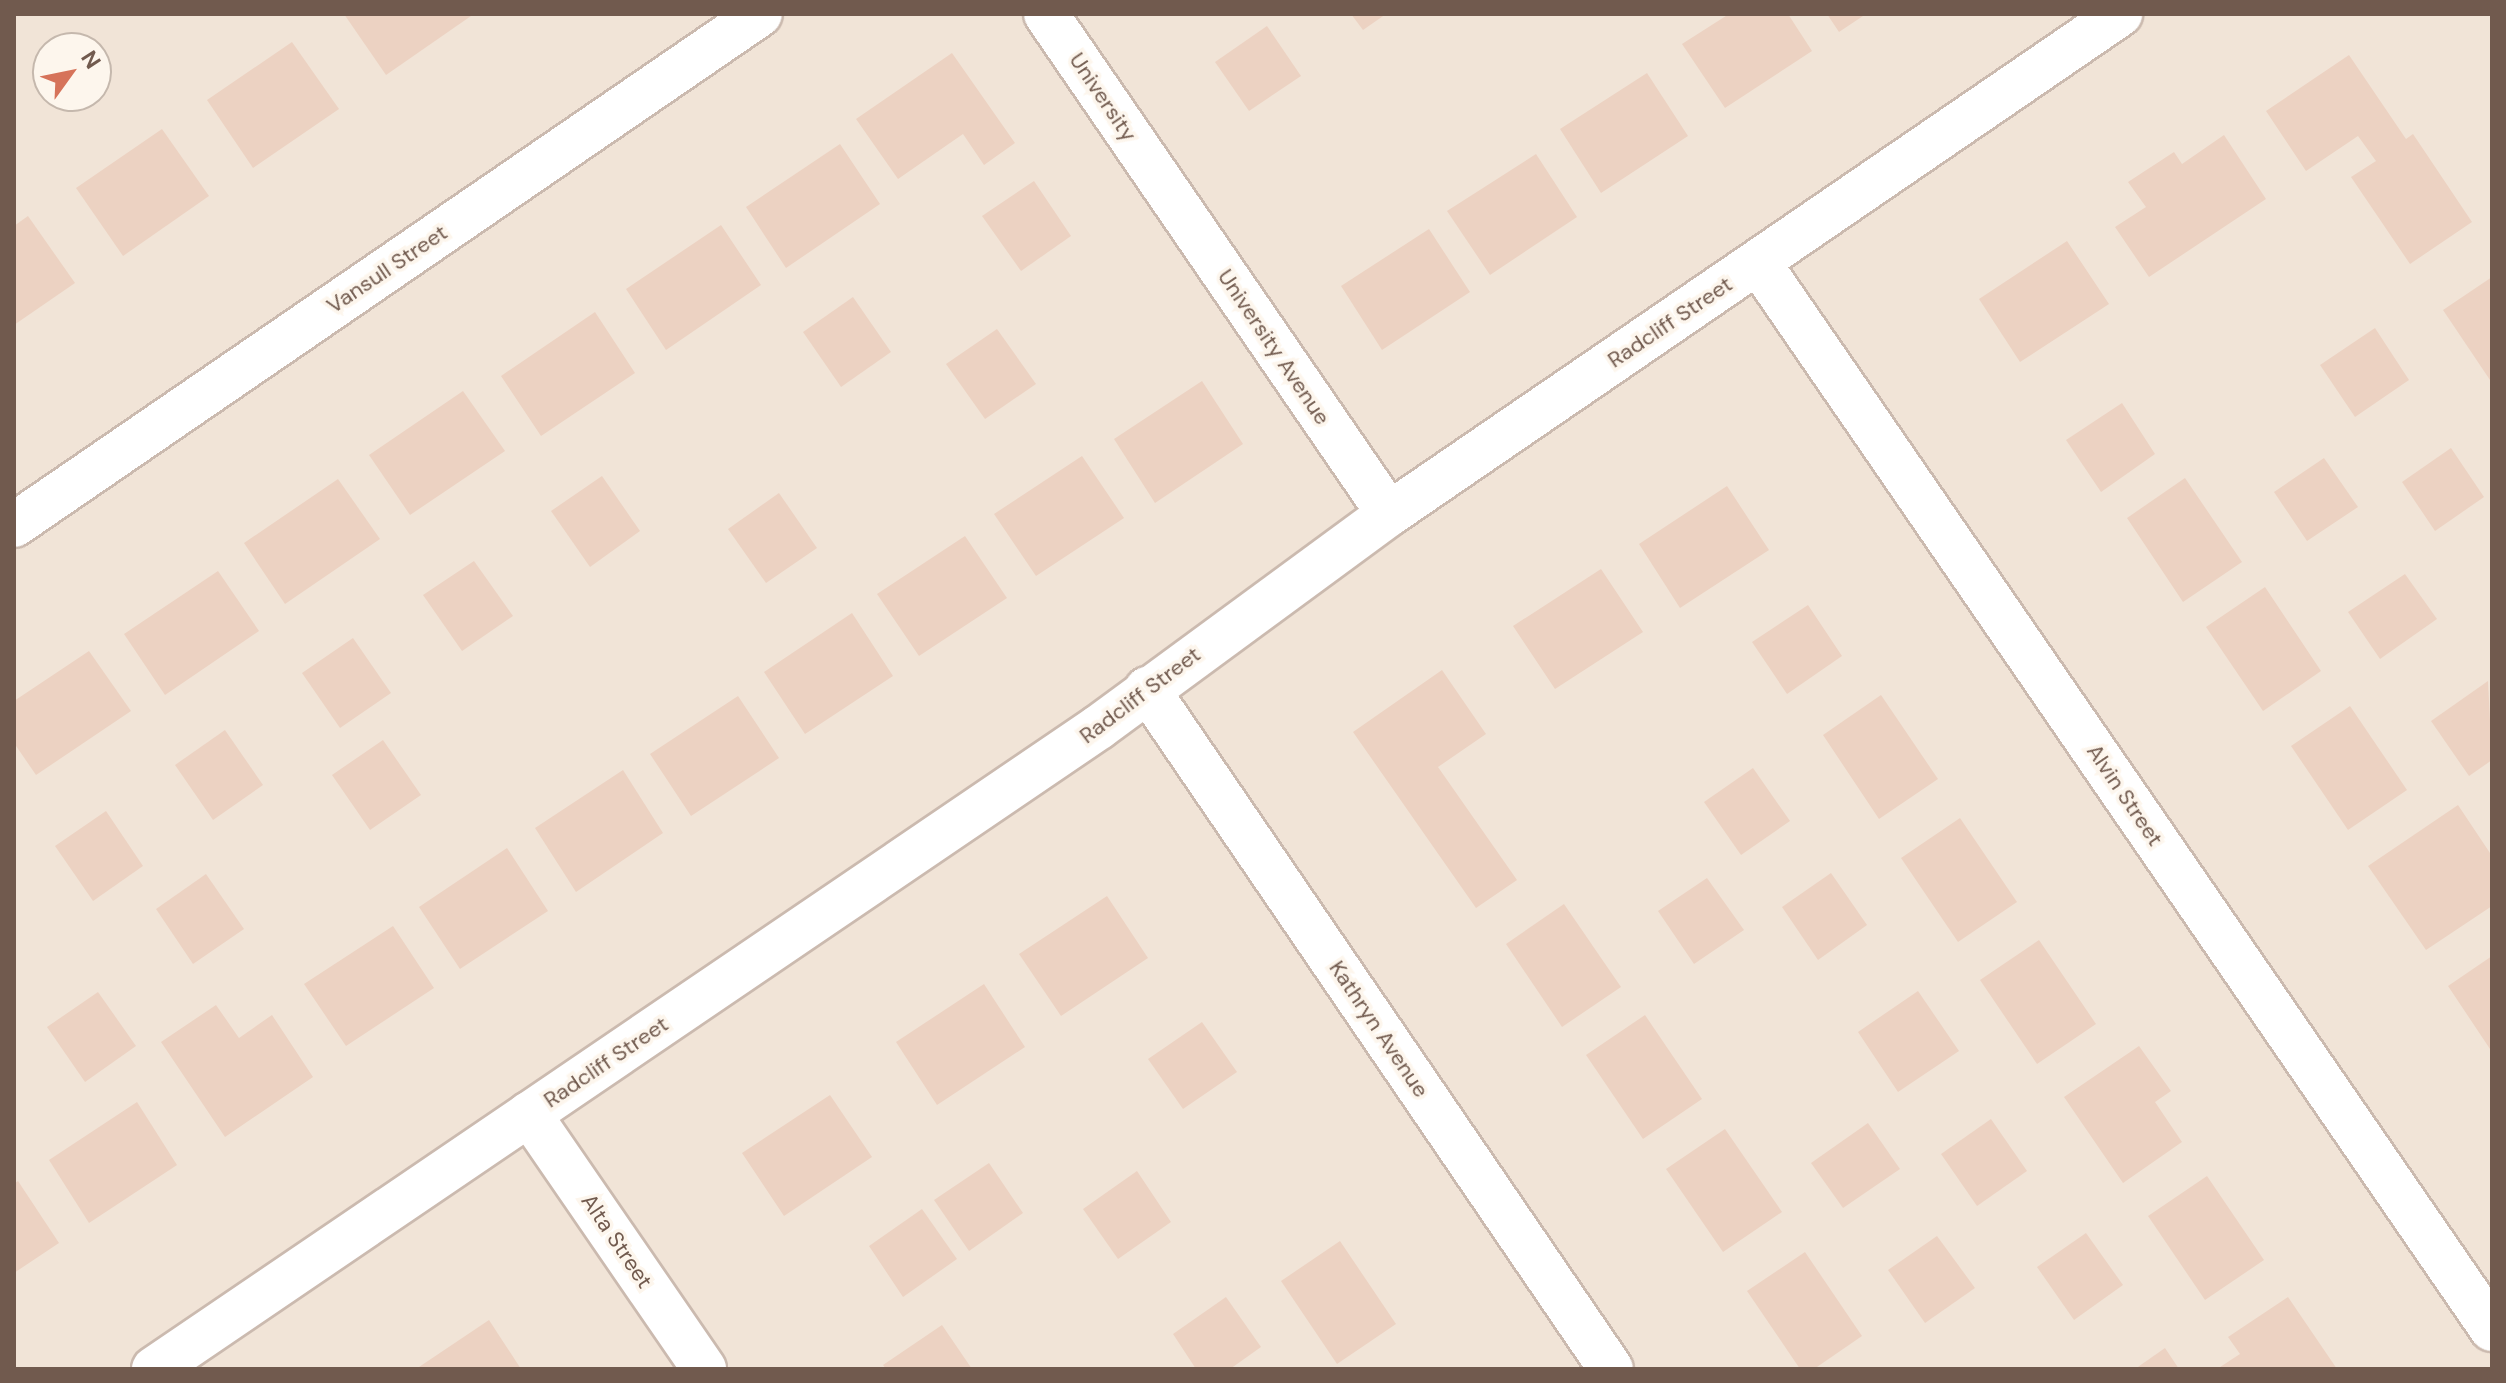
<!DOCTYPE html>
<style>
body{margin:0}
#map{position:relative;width:2506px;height:1383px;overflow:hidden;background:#faf2e7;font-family:"DM Sans",sans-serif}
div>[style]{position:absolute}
.residential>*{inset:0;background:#f1e4d7}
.building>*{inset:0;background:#ecd2c2}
.roads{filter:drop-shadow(2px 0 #cbbaaf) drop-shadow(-2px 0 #cbbaaf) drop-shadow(0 2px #cbbaaf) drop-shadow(0 -2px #cbbaaf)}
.minor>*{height:44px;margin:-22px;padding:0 22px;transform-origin:22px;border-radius:22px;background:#fff}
span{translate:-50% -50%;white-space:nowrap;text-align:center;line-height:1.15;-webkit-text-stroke:7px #fdf6ed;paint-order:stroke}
.street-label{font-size:22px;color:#715a4e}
.frame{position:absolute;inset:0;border:16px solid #715a4e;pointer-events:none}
.north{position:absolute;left:32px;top:32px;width:80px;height:80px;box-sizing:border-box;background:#fdf6ed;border:2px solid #c5b8ad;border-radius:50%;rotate:57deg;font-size:22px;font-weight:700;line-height:32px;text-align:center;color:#715a4e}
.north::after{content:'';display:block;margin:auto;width:28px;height:36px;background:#d6735a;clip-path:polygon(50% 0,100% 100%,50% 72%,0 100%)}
</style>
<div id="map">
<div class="residential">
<i style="clip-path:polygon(evenodd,14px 14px,2492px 14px,2492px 1369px,14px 1369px,14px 14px,48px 48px,96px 48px,96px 96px,48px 96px,48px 48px)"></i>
</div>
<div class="building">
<i style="clip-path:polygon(344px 14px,470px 14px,471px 16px,386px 75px)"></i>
<i style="clip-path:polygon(1351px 14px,1386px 14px,1363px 30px)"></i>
<i style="clip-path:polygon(1729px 14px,1788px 14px,1812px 51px,1725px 108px,1682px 44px)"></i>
<i style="clip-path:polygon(1827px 14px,1866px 14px,1839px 32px)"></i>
<i style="clip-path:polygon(1267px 26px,1301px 76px,1249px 111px,1215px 62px)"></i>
<i style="clip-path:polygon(292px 42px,339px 109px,253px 168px,207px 100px)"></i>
<i style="clip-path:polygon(952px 53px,1015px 143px,984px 165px,963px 134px,898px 179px,856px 119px)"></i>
<i style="clip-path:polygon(2349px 55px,2406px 139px,2413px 134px,2472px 222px,2410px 264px,2351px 177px,2376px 161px,2358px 136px,2306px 171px,2266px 111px)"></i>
<i style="clip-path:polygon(1647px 73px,1688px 136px,1601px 193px,1560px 129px)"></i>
<i style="clip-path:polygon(162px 129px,209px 196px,123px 256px,76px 188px)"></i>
<i style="clip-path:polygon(2224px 135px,2266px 199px,2149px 277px,2115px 227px,2146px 207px,2128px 182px,2174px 152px,2182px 164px)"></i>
<i style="clip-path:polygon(840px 144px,880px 204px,786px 268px,746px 207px)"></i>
<i style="clip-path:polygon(1536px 154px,1577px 217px,1490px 275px,1447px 211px)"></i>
<i style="clip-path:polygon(1034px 181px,1071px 236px,1021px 271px,982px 216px)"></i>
<i style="clip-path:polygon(28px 216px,75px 283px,14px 325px,14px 226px)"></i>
<i style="clip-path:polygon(721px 225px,761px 285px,666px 350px,626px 289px)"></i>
<i style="clip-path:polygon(1429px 229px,1470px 292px,1382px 350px,1341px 286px)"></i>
<i style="clip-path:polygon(2067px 241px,2109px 304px,2020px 362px,1979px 299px)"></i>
<i style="clip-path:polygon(2492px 277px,2492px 383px,2443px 310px)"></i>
<i style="clip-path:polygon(853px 297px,891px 352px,841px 387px,803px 332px)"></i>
<i style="clip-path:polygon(595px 312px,635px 373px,541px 436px,501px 376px)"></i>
<i style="clip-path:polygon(2375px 328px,2409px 380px,2355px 417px,2320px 365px)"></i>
<i style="clip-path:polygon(997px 329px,1036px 384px,985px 419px,946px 364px)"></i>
<i style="clip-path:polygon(1202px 381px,1243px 444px,1155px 503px,1114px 439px)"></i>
<i style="clip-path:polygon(463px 391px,505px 451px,410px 515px,369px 455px)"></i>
<i style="clip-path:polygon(2122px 403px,2155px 454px,2101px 492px,2066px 440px)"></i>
<i style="clip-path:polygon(2451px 448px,2484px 497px,2435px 531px,2402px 482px)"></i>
<i style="clip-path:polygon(1082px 456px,1124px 518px,1036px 576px,994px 514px)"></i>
<i style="clip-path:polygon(2324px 458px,2358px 507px,2307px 541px,2274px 492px)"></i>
<i style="clip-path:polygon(602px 476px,640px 531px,590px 567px,551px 511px)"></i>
<i style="clip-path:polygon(2185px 478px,2242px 562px,2183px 602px,2127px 518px)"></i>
<i style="clip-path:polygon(338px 479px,380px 539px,285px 604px,244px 543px)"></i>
<i style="clip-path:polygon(1727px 486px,1769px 550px,1680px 608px,1639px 544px)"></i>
<i style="clip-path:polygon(779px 493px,817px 548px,766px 583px,728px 529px)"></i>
<i style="clip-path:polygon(965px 536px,1007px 598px,919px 656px,877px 594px)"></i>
<i style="clip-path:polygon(474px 561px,513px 616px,462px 651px,423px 595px)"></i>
<i style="clip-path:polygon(1601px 569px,1643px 632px,1555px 689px,1513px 626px)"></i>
<i style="clip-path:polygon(218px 571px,259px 631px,165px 695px,124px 634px)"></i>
<i style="clip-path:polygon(2405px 574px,2437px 619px,2380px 659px,2348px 612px)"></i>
<i style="clip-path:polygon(2265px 587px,2321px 671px,2263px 711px,2206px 627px)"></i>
<i style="clip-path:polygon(1808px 605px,1842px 656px,1787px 694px,1752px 642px)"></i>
<i style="clip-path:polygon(852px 613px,893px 676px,805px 734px,764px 672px)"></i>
<i style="clip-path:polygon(353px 638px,391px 693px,340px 728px,302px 673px)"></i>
<i style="clip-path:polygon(89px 651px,131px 711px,36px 775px,14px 743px,14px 701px)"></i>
<i style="clip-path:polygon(1442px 670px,1486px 734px,1438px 767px,1517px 880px,1476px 908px,1353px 732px)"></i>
<i style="clip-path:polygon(2488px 681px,2492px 760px,2469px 776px,2431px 721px)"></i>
<i style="clip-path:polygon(1881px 695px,1938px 779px,1879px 819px,1823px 735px)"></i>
<i style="clip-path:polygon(738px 696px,779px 758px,691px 816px,650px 754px)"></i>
<i style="clip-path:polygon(2350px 706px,2407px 790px,2348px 830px,2291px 746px)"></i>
<i style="clip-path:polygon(225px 730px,263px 785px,213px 820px,175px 765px)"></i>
<i style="clip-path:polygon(383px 740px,421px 795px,370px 830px,332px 775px)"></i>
<i style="clip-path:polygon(1753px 768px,1790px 821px,1741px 855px,1704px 802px)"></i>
<i style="clip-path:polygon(623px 770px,663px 833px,576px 892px,535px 828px)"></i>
<i style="clip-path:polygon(2458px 805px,2492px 856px,2492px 906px,2426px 950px,2368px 866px)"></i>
<i style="clip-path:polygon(106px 811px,143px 866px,93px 901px,55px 846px)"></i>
<i style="clip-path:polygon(1960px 818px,2017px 902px,1958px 942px,1901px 858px)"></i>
<i style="clip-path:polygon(507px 848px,548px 911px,460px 969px,419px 907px)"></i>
<i style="clip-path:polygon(1831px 873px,1867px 925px,1818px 960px,1782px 907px)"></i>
<i style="clip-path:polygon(206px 874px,244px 929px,193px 964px,156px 909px)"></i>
<i style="clip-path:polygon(1707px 878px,1744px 930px,1694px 964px,1658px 911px)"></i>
<i style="clip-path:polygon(1107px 896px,1148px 958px,1061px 1016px,1019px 954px)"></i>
<i style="clip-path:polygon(1564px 904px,1621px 987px,1562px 1027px,1506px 944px)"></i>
<i style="clip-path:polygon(393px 926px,434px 988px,346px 1046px,304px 984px)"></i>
<i style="clip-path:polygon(2039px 940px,2096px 1024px,2037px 1064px,1980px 980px)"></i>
<i style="clip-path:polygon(2492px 956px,2492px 1052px,2448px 986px)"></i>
<i style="clip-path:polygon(984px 984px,1025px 1047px,937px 1105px,896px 1042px)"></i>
<i style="clip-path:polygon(1918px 991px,1959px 1051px,1898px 1092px,1858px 1032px)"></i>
<i style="clip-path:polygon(98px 992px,136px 1046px,85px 1082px,47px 1027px)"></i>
<i style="clip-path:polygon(216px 1005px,239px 1038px,272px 1015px,313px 1077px,225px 1137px,161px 1042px)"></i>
<i style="clip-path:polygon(1645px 1015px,1702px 1099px,1643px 1139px,1586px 1055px)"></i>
<i style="clip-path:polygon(1202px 1022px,1237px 1072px,1183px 1109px,1148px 1059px)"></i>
<i style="clip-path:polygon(2139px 1046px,2171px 1091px,2155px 1102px,2182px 1142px,2123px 1183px,2064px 1097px)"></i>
<i style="clip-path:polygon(830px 1095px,872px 1157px,784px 1216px,742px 1153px)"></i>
<i style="clip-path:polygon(137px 1102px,177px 1165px,89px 1223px,49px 1160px)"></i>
<i style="clip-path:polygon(1991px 1119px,2027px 1171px,1977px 1206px,1941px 1154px)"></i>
<i style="clip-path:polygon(1868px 1123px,1900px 1169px,1843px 1208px,1811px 1163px)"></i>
<i style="clip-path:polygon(1725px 1129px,1782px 1212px,1723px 1252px,1666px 1169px)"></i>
<i style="clip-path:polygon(989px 1163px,1023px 1213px,969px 1251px,934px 1200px)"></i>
<i style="clip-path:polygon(1137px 1171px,1171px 1222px,1118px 1259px,1083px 1209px)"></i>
<i style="clip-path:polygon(2207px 1176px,2264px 1260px,2205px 1300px,2148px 1216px)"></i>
<i style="clip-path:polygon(18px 1181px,59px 1243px,14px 1273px,14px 1184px)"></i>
<i style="clip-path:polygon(922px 1209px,957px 1259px,903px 1297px,869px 1246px)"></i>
<i style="clip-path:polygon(2086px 1233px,2123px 1285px,2074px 1320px,2037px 1267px)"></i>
<i style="clip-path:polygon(1937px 1236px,1975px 1288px,1925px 1323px,1888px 1270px)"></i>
<i style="clip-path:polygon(1340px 1241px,1396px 1324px,1337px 1364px,1281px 1281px)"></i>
<i style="clip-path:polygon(1805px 1252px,1862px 1336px,1814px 1369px,1800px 1369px,1747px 1291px)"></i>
<i style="clip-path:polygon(1226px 1297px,1261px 1347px,1230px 1369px,1196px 1369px,1173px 1334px)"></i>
<i style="clip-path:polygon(2288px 1297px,2337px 1369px,2217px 1369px,2240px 1354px,2228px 1337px)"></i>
<i style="clip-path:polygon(489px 1320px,521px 1369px,416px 1369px)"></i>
<i style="clip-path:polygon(942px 1325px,972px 1369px,886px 1369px,883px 1365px)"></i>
<i style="clip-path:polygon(2165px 1348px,2179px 1369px,2135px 1369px)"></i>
</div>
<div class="roads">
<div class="minor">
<i style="left:1046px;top:14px;width:606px;rotate:55.55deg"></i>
<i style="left:1758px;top:262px;width:1295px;rotate:55.48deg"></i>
<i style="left:14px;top:525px;width:904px;rotate:-34.41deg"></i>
<i style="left:1147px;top:689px;width:823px;rotate:55.69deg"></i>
<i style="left:529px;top:1114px;width:309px;rotate:55.5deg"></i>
<i style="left:154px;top:1369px;width:1142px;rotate:-34.19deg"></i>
<i style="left:1099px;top:727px;width:360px;rotate:-36.3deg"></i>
<i style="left:1389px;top:514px;width:886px;rotate:-34.37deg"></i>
</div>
</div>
<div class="street-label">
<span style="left:1103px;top:97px;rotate:56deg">University</span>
<span style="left:387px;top:269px;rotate:-34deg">Vansull Street</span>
<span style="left:1670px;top:322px;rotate:-34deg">Radcliff Street</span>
<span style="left:1274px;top:347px;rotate:56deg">University Avenue</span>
<span style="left:1140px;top:695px;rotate:-37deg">Radcliff Street</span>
<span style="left:2125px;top:795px;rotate:56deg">Alvin Street</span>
<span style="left:1379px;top:1029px;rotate:56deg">Kathryn Avenue</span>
<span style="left:606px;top:1062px;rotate:-34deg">Radcliff Street</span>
<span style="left:617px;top:1241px;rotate:56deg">Alta Street</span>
</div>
<div class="frame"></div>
<div class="north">N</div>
</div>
